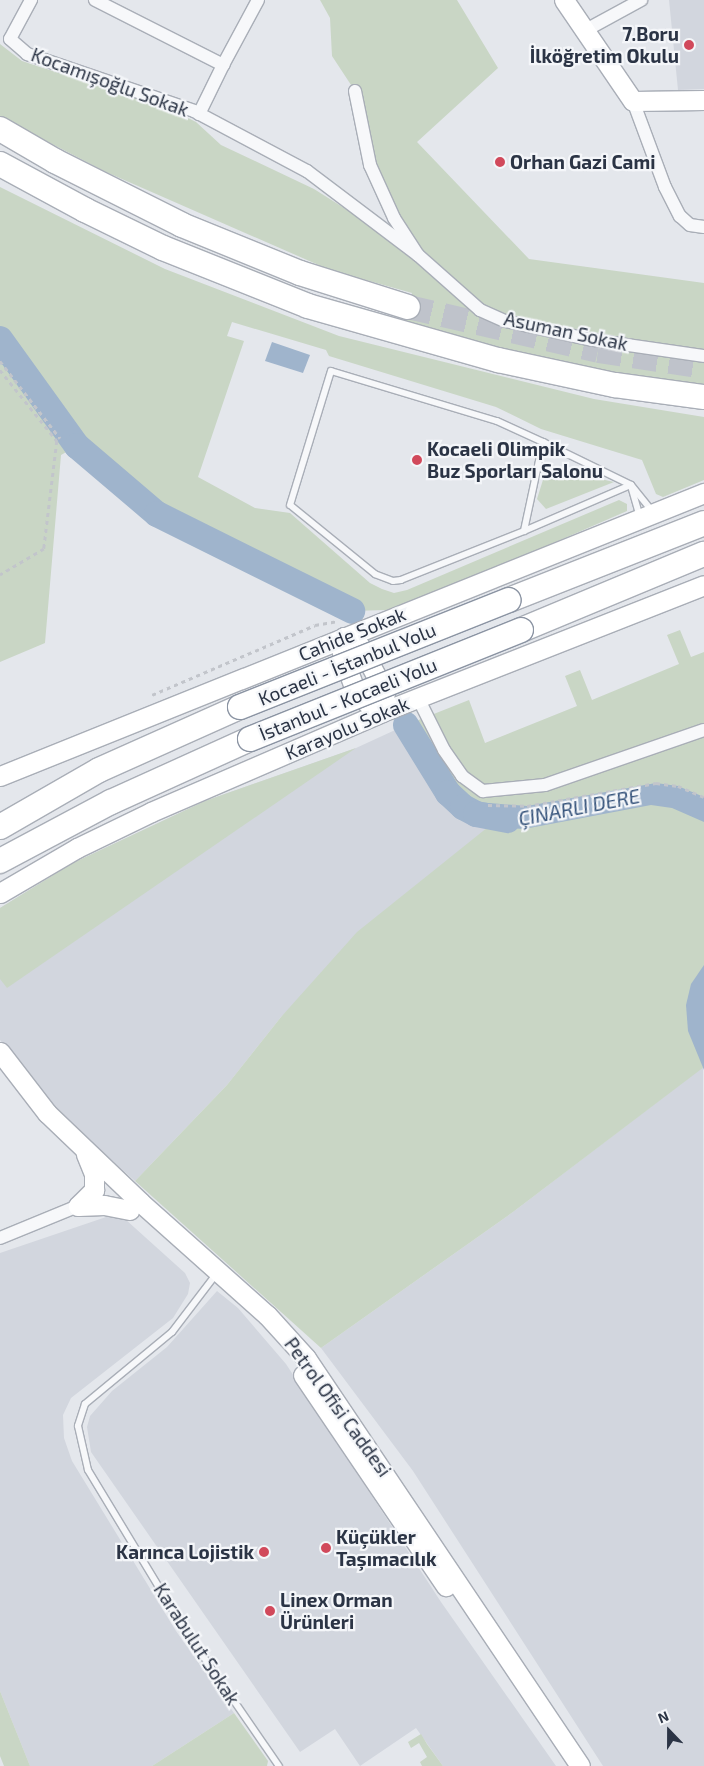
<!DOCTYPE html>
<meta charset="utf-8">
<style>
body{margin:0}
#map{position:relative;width:704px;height:1766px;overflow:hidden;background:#e4e7ec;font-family:"Exo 2",sans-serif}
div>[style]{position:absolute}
.built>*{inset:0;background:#d2d6de}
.green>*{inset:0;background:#c9d6c5}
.water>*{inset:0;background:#9fb4cc}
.river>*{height:26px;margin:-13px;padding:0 13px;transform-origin:13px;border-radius:13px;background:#9fb4cc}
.highway-tunnel>*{height:24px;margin-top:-12px;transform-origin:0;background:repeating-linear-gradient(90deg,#bfc3cb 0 24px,transparent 0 36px)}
.path>*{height:2.5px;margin-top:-1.25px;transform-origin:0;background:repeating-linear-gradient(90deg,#c2c5cb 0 4px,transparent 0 8px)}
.roads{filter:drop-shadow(1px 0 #a9aeb7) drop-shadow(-1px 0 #a9aeb7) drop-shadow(0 1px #a9aeb7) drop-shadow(0 -1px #a9aeb7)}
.lane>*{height:6px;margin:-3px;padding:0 3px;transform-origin:3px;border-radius:3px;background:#f7f8fa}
.street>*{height:12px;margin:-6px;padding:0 6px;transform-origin:6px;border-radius:6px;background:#f7f8fa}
.secondary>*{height:19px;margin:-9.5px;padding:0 9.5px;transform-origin:9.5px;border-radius:9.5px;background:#fff}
.highway>*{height:24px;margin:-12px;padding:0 12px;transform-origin:12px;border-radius:12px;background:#fff}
.bridges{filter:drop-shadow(1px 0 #8b94a3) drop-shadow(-1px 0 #8b94a3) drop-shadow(0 1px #8b94a3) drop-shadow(0 -1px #8b94a3)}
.highway-bridge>*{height:24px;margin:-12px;padding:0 12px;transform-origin:12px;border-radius:12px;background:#fff}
.dots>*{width:14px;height:14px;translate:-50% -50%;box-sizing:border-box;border:2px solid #f4f6f9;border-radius:50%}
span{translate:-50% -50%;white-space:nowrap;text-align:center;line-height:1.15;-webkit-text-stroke:4.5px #f4f6f9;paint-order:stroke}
.poi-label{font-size:19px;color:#2b3445;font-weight:700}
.right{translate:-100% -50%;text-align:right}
.left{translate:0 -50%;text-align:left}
.street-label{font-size:19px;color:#2b3445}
.water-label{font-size:20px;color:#34527a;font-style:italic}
.north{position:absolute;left:644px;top:1706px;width:50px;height:50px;-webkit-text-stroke:4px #f4f6f9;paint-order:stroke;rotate:338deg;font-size:14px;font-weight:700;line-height:20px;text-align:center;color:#2b3445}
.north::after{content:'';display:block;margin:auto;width:18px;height:22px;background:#2b3445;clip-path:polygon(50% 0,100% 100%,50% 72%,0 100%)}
</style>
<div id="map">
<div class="built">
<i style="clip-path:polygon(669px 0,704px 0,704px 89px,678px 90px)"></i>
<i style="clip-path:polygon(406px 725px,448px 793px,463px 807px,497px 819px,281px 1017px,227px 1085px,135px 1181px,50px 1105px,0 1040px,0 908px,73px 863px,205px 801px,356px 748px)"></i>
<i style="clip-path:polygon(703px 1067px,704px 1766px,603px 1766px,413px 1471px,321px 1348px,513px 1212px)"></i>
<i style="clip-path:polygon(112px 1215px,125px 1219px,185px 1273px,190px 1283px,188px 1294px,173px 1318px,71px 1398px,63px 1415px,64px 1438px,72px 1461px,176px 1631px,234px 1713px,152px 1766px,30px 1766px,0 1691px,0 1253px)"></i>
<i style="clip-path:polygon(217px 1291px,238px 1308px,286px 1364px,441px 1602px,556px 1766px,443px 1766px,416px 1728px,360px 1766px,335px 1729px,300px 1752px,91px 1452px,87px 1427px,90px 1416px,112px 1391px,167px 1347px)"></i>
</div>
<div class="green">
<i style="clip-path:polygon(320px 0,457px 0,498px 68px,417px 142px,529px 259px,704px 283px,704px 387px,592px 372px,404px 324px,412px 293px,330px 270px,106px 172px,0 117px,0 44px,22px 61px,170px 109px,196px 122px,221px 145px,314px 189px,417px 254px,381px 191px,355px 91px,332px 56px,330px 18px)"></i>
<i style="clip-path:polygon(0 187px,165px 269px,339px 336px,594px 399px,704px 417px,704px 480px,663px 497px,656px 494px,642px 460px,541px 429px,496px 407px,329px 356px,326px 350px,232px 322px,227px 336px,244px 341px,198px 477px,255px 508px,290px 513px,370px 583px,382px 589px,394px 593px,407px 590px,619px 500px,627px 504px,627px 511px,427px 598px,386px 610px,352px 611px,156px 511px,77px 446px,61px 455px,45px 643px,0 662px)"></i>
<i style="clip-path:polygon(547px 467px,614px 482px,546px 509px,537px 499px)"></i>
<i style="clip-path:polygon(680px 630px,691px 657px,704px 652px,704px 1067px,513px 1212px,321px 1348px,135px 1181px,227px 1085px,281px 1017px,357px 932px,498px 819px,463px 807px,406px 725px,469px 700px,485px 743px,577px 706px,565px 676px,580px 670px,592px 700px,679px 664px,667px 635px)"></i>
<i style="clip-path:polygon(356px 748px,7px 988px,0 979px,0 908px,73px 863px,205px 801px)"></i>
<i style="clip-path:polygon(0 1691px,30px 1766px,4px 1766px,0 1756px)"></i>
<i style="clip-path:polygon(234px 1713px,268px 1761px,267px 1766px,152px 1766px)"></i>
<i style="clip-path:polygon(421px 1734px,427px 1744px,443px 1766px,422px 1766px,420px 1762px,427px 1757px,419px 1743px,411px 1748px,408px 1742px)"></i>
</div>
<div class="water">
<i style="clip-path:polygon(272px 342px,310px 355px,303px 373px,265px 361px)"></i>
<i style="clip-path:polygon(415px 722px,454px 787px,477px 802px,527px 806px,656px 783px,678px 786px,704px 797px,704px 822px,672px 808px,651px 805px,524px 829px,490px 827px,497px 819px,463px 807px,448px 793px,406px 725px)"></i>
<i style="clip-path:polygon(704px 965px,704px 1070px,688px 1031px,686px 1005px,691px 984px)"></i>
</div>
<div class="river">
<i style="left:0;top:339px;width:132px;rotate:54.3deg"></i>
<i style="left:77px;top:446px;width:105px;rotate:40.4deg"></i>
<i style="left:157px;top:514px;width:218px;rotate:26.4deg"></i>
<i style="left:406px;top:725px;width:80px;rotate:58.3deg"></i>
<i style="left:448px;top:793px;width:21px;rotate:43deg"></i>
<i style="left:463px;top:807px;width:15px;rotate:28deg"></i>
<i style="left:476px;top:814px;width:32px;rotate:11deg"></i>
</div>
<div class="highway-tunnel">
<i style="left:408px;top:307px;width:195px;rotate:13deg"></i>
<i style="left:598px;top:351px;width:107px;rotate:8.6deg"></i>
</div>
<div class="path">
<i style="left:0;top:361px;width:98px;rotate:52.1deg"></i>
<i style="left:0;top:370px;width:91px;rotate:51.2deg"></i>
<i style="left:57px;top:441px;width:109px;rotate:96.9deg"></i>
<i style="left:44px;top:549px;width:51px;rotate:149.4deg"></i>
<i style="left:152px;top:695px;width:177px;rotate:-23.2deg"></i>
<i style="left:315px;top:625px;width:22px;rotate:-10deg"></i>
<i style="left:488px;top:805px;width:39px;rotate:1deg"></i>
<i style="left:527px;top:806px;width:131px;rotate:-10.1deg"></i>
<i style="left:656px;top:783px;width:22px;rotate:8deg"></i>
<i style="left:678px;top:786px;width:28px;rotate:23deg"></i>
</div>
<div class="roads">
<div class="lane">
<i style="left:543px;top:442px;width:91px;rotate:102.1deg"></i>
<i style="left:524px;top:531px;width:132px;rotate:158.3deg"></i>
<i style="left:401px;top:580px;width:8px;rotate:173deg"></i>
<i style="left:393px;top:581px;width:19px;rotate:-159deg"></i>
<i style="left:375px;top:574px;width:109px;rotate:-140.9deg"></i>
<i style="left:290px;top:505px;width:140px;rotate:-73deg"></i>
<i style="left:331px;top:371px;width:173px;rotate:16.8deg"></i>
<i style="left:497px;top:421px;width:51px;rotate:24.5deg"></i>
<i style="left:543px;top:442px;width:98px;rotate:26deg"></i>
<i style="left:631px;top:485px;width:33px;rotate:51deg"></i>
<i style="left:631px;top:486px;width:33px;rotate:74deg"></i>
<i style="left:524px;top:531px;width:116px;rotate:-23.3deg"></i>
<i style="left:217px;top:1273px;width:74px;rotate:127.3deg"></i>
<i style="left:172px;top:1332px;width:113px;rotate:140.4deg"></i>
<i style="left:85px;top:1404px;width:23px;rotate:108deg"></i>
<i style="left:78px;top:1426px;width:45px;rotate:77.2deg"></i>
<i style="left:88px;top:1470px;width:184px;rotate:58.8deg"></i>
<i style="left:183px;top:1627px;width:169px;rotate:55.4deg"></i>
</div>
<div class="street">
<i style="left:31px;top:0;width:44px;rotate:118.3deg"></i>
<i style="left:10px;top:39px;width:23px;rotate:41deg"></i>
<i style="left:27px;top:54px;width:176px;rotate:18.8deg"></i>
<i style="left:194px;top:111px;width:128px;rotate:28deg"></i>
<i style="left:307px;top:171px;width:139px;rotate:37.1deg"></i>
<i style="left:95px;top:0;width:144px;rotate:26.9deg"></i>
<i style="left:223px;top:65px;width:74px;rotate:-61.7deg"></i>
<i style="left:586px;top:30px;width:63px;rotate:-28.6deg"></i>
<i style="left:355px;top:91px;width:76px;rotate:78.5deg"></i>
<i style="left:370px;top:165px;width:58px;rotate:65.6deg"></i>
<i style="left:394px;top:218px;width:44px;rotate:57deg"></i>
<i style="left:418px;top:255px;width:83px;rotate:41.6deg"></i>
<i style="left:480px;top:310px;width:27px;rotate:24deg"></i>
<i style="left:505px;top:321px;width:90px;rotate:12.2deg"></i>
<i style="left:593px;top:340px;width:112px;rotate:8.2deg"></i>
<i style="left:633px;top:101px;width:92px;rotate:69.6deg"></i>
<i style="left:665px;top:187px;width:33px;rotate:63deg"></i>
<i style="left:680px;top:216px;width:13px;rotate:42deg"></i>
<i style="left:690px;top:225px;width:14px;rotate:8deg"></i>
<i style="left:199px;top:114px;width:55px;rotate:-63.9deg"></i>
<i style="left:418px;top:698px;width:58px;rotate:63.4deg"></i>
<i style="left:444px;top:750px;width:32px;rotate:55deg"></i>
<i style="left:462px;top:776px;width:26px;rotate:36deg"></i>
<i style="left:483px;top:791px;width:62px;rotate:-5.5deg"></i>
<i style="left:545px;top:785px;width:168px;rotate:-19.1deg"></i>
<i style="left:0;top:1238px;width:84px;rotate:-22.3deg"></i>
</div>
<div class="secondary">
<i style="left:564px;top:0;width:122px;rotate:55.7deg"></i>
<i style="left:633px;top:101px;width:71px;rotate:-0.8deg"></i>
<i style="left:344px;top:637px;width:18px;rotate:29deg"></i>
<i style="left:360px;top:646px;width:52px;rotate:61.5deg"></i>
<i style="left:385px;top:692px;width:20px;rotate:99deg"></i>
<i style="left:382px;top:712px;width:13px;rotate:-153deg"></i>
<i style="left:370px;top:706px;width:22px;rotate:-133deg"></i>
<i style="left:355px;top:690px;width:38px;rotate:-110deg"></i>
<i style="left:342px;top:654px;width:17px;rotate:-83deg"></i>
<i style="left:0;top:776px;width:759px;rotate:-21.9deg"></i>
<i style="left:0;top:893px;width:89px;rotate:-30.3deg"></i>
<i style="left:77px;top:848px;width:82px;rotate:-25.9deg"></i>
<i style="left:151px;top:812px;width:252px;rotate:-23.4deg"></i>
<i style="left:382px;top:712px;width:346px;rotate:-21.5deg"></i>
<i style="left:0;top:1052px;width:77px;rotate:52.4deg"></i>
<i style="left:47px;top:1113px;width:129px;rotate:43.7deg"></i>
<i style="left:140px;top:1202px;width:170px;rotate:41.7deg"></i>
<i style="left:267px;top:1315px;width:58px;rotate:47.8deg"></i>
<i style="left:306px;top:1358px;width:491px;rotate:56.1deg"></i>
<i style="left:78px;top:1206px;width:23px;rotate:-45deg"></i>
<i style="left:94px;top:1190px;width:16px;rotate:-90deg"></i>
<i style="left:94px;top:1174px;width:22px;rotate:-112deg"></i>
<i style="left:78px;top:1206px;width:26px;rotate:-2deg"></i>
<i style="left:104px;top:1205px;width:26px;rotate:11deg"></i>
<i style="left:303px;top:1375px;width:255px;rotate:55.9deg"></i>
</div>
<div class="highway">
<i style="left:0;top:129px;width:64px;rotate:30.2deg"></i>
<i style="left:55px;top:161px;width:142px;rotate:26.7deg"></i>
<i style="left:182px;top:225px;width:127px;rotate:22.1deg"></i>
<i style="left:300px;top:273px;width:113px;rotate:17.5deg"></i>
<i style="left:0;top:164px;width:97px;rotate:28.4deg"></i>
<i style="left:85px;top:210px;width:87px;rotate:26deg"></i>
<i style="left:163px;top:248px;width:156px;rotate:21.8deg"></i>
<i style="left:308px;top:306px;width:198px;rotate:15.9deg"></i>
<i style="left:498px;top:360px;width:120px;rotate:12.1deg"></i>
<i style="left:615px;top:385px;width:90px;rotate:7.7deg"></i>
<i style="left:509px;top:600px;width:210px;rotate:-21.5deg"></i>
<i style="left:521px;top:630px;width:198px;rotate:-22.6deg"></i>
<i style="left:0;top:827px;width:114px;rotate:-29.9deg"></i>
<i style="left:99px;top:770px;width:154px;rotate:-24.1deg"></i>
<i style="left:0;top:861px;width:126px;rotate:-28deg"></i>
<i style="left:111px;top:802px;width:153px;rotate:-24.4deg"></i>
</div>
</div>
<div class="bridges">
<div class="highway-bridge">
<i style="left:240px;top:707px;width:289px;rotate:-21.7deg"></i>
<i style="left:250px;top:739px;width:292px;rotate:-21.9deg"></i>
</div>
</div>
<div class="dots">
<i style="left:689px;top:45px;background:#d1495b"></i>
<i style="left:500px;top:162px;background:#d1495b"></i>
<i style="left:417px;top:460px;background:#d1495b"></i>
<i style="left:326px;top:1548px;background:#d1495b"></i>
<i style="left:264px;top:1552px;background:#d1495b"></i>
<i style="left:270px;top:1611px;background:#d1495b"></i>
</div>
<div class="poi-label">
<span class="right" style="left:679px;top:45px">7.Boru<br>İlköğretim Okulu</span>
<span class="left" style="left:510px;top:162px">Orhan Gazi Cami</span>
<span class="left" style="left:427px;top:460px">Kocaeli Olimpik<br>Buz Sporları Salonu</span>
<span class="left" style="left:336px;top:1548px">Küçükler<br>Taşımacılık</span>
<span class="right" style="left:254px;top:1552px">Karınca Lojistik</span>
<span class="left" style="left:280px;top:1611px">Linex Orman<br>Ürünleri</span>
</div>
<div class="street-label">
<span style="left:110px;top:82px;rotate:20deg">Kocamışoğlu Sokak</span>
<span style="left:566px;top:331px;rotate:12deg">Asuman Sokak</span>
<span style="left:352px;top:634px;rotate:-22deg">Cahide Sokak</span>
<span style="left:347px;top:664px;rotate:-22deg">Kocaeli - İstanbul Yolu</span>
<span style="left:348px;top:699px;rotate:-22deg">İstanbul - Kocaeli Yolu</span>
<span style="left:347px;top:728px;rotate:-23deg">Karayolu Sokak</span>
<span style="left:338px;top:1407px;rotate:54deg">Petrol Ofisi Caddesi</span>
<span style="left:197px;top:1644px;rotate:57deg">Karabulut Sokak</span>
</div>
<div class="water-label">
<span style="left:579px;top:807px;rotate:-11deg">ÇINARLI DERE</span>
</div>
<div class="north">N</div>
</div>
